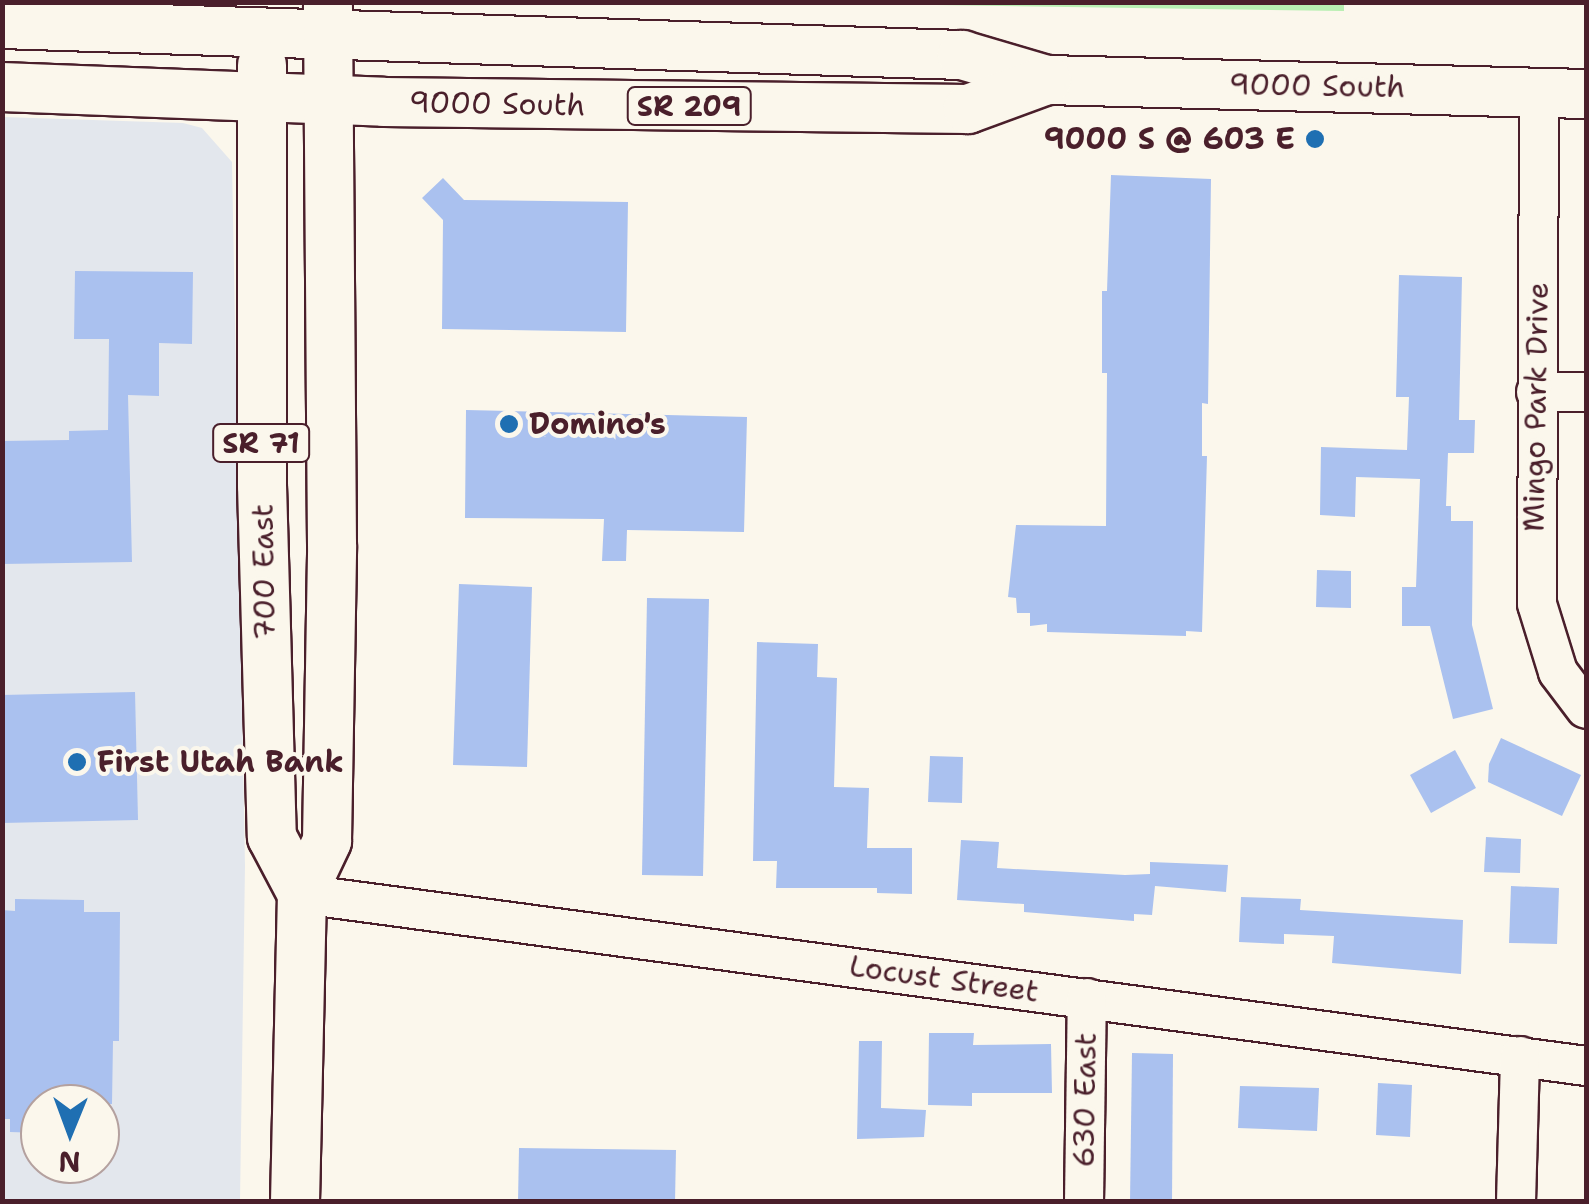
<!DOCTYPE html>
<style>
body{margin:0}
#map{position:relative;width:1589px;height:1204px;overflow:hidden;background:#fbf7ec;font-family:"Shantell Sans",sans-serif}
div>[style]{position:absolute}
.built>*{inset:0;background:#e3e7ed}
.green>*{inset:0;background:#b8efb2}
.building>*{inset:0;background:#aac1ef}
.roads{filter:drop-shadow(2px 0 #4a1f2b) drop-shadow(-2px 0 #4a1f2b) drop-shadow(0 2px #4a1f2b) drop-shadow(0 -2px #4a1f2b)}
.minor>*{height:38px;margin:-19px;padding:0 19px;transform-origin:19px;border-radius:19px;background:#fbf7ec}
.major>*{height:48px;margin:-24px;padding:0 24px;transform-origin:24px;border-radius:24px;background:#fbf7ec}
.dots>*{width:28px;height:28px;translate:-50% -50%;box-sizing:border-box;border:5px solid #fbf7ec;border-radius:50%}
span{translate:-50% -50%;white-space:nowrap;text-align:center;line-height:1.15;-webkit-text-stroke:8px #fbf7ec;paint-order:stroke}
.shield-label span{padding:2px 8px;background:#fbf7ec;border:2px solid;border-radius:8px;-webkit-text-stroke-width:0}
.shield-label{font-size:28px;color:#4a1f2b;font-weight:700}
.street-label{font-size:30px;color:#4a1f2b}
.poi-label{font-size:30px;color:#4a1f2b;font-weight:700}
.right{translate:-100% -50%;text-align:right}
.left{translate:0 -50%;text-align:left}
.frame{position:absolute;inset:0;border:5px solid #4a1f2b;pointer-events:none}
.north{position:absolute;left:20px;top:1084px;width:100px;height:100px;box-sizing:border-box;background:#fbf7ec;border:2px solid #b4a19f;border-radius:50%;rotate:181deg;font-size:28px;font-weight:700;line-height:40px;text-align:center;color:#4a1f2b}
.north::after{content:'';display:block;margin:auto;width:35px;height:45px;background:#1f6fb2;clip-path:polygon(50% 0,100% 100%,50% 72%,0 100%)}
</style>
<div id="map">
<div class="built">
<i style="clip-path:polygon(evenodd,3px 117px,183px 123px,202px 128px,232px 162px,245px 866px,240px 1201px,3px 1202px,3px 117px,40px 1104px,100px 1104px,100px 1164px,40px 1164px,40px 1104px)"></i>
</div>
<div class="green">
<i style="clip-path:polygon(1344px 2px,1344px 11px,805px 3px,805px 2px)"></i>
</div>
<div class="building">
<i style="clip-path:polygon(1111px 175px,1211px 179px,1208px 404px,1202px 403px,1202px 456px,1207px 456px,1202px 632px,1186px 631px,1186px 636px,1047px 632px,1047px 624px,1030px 626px,1030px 613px,1017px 613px,1016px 598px,1008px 597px,1016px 525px,1106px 526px,1107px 373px,1102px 373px,1102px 291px,1107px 291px)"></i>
<i style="clip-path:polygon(443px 178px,464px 200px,628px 202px,626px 332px,442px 329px,443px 220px,422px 198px)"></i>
<i style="clip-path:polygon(75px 271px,193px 272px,192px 344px,159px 343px,159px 396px,128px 395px,132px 562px,2px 564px,2px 441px,69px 440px,69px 431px,108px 430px,109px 339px,74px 339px)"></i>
<i style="clip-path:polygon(1399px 275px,1462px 277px,1459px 420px,1475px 420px,1474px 453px,1448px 453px,1446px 506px,1451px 506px,1451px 521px,1473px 521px,1472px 625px,1493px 709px,1453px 719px,1430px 626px,1402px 626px,1402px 587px,1416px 587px,1420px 479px,1356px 477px,1355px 517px,1320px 515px,1321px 447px,1407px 450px,1409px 397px,1396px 397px)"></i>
<i style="clip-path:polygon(466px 410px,747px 417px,744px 532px,627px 530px,626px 561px,602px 561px,604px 519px,465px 518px)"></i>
<i style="clip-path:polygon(1317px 570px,1351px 571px,1351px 608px,1316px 607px)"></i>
<i style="clip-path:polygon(459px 584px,532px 587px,527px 767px,453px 765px)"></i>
<i style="clip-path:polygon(647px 598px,709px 599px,703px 876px,642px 875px)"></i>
<i style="clip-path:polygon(757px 642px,818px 644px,817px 677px,837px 678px,834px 787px,869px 788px,867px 848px,912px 848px,912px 894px,877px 893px,877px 888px,776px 888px,777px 861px,753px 861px)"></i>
<i style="clip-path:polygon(135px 692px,138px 820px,2px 823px,2px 695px)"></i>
<i style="clip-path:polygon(1501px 738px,1581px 775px,1562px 816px,1488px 782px,1489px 764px)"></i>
<i style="clip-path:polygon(1455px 750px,1476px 788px,1431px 813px,1410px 775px)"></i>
<i style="clip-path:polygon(930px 756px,963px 757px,962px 803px,928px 802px)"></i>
<i style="clip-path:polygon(1486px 837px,1521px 839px,1520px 873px,1484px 872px)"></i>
<i style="clip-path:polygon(961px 840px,999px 842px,997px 868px,1125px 875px,1150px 874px,1150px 862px,1228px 865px,1226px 892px,1155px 886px,1152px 915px,1134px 914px,1134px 921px,1024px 912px,1024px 904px,957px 900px)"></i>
<i style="clip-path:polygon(1511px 886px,1559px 888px,1557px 944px,1509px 943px)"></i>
<i style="clip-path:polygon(1241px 897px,1301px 899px,1300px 910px,1463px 920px,1461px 974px,1332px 963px,1334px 936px,1284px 934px,1284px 944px,1239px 942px)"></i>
<i style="clip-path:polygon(15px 899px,84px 900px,84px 912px,120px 912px,119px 1041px,113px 1041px,112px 1104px,40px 1104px,40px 1133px,10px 1132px,10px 1119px,2px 1119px,2px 910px,15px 911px)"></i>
<i style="clip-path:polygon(929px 1033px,974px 1033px,973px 1045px,1051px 1044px,1052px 1093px,972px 1093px,972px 1106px,928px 1105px)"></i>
<i style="clip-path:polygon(859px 1041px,882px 1041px,881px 1108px,926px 1110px,924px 1137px,857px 1139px)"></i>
<i style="clip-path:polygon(1132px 1053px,1173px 1054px,1172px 1202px,1130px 1202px)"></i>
<i style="clip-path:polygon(1378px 1083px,1412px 1085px,1410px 1137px,1376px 1135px)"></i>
<i style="clip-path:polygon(1240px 1086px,1319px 1088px,1317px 1131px,1238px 1128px)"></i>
<i style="clip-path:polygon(519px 1148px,676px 1150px,675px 1202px,518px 1202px)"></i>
</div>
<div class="roads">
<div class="minor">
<i style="left:1539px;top:91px;width:513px;rotate:90.22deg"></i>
<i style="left:1537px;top:604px;width:71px;rotate:72.8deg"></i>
<i style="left:1558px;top:672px;width:46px;rotate:52.9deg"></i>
<i style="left:1536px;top:392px;width:50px"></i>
<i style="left:302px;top:894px;width:1295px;rotate:7.63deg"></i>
<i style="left:1084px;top:1202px;width:204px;rotate:-89.2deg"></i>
<i style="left:1516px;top:1202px;width:146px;rotate:-88.4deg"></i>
</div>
<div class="major">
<i style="left:2px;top:24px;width:961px;rotate:1.85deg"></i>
<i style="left:962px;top:55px;width:89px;rotate:16.4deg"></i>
<i style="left:1047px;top:80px;width:539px;rotate:1.49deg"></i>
<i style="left:262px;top:65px;width:420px;rotate:90deg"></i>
<i style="left:262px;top:485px;width:352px;rotate:88.4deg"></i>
<i style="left:272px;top:837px;width:64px;rotate:62.2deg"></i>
<i style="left:2px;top:87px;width:382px;rotate:2.2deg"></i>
<i style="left:384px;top:102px;width:584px;rotate:0.69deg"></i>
<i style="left:968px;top:109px;width:84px;rotate:-20.2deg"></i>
<i style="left:295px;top:1202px;width:308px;rotate:-88.7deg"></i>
<i style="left:302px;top:894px;width:59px;rotate:-64.7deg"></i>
<i style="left:327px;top:841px;width:296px;rotate:-89deg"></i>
<i style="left:332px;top:545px;width:539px;rotate:-90.43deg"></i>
</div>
</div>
<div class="dots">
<i style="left:1315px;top:139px;background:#1f6fb2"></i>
<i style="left:509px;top:424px;background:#1f6fb2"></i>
<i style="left:77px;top:762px;background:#1f6fb2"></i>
</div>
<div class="shield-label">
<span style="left:689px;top:106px">SR 209</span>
<span style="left:261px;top:443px">SR 71</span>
</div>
<div class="street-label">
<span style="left:1317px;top:86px;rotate:1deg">9000 South</span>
<span style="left:497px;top:104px;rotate:1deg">9000 South</span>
<span style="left:1536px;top:407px;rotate:-89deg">Mingo Park Drive</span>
<span style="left:264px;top:572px;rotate:-91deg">700 East</span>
<span style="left:944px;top:979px;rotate:8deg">Locust Street</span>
<span style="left:1085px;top:1100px;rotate:-89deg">630 East</span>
</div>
<div class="poi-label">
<span class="right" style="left:1295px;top:139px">9000 S @ 603 E</span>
<span class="left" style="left:529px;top:424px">Domino's</span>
<span class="left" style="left:97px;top:762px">First Utah Bank</span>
</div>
<div class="frame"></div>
<div class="north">N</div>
</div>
